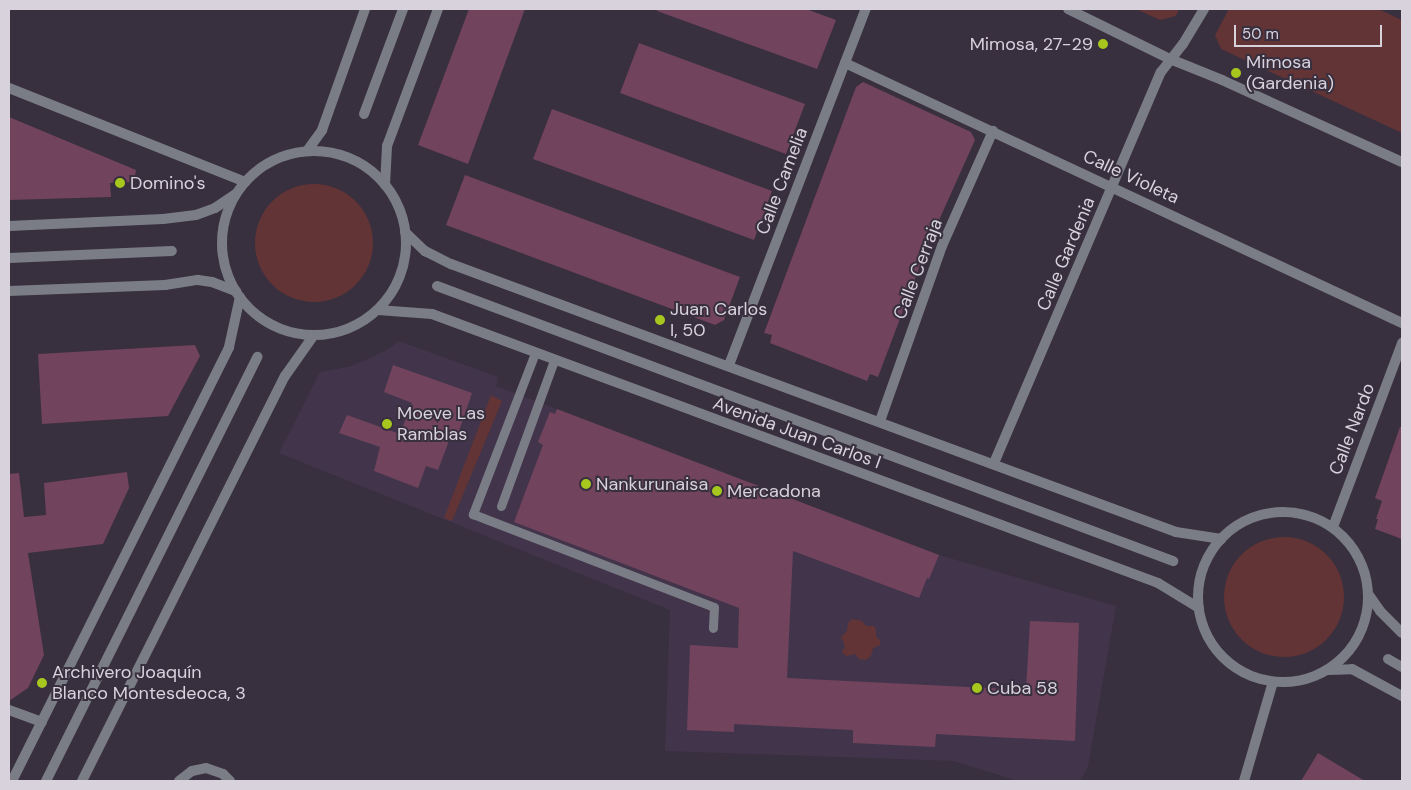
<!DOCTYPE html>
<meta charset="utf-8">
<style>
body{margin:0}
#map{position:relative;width:1411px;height:790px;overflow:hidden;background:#382f3f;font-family:"DM Sans",sans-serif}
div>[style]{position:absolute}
.built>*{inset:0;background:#42354b}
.green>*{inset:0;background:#623435}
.round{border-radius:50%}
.building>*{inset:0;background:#71435d}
.service>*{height:9px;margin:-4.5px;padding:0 4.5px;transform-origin:4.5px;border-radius:4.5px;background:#7b7d86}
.pedestrian>*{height:10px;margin:-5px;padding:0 5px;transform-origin:5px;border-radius:5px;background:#7b7d86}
.minor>*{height:10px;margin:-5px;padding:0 5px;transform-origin:5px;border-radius:5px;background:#7b7d86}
.tertiary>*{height:10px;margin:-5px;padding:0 5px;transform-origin:5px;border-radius:5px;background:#7b7d86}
.tertiary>.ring{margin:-5px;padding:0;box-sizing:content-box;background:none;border:10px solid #7b7d86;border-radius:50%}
.dots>*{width:14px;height:14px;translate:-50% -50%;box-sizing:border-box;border:2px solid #382f3f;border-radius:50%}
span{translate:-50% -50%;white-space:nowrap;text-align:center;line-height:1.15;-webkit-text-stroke:4px #382f3f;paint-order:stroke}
.poi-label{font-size:18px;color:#d8d2dd}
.right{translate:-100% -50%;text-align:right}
.left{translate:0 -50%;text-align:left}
.street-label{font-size:18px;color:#d8d2dd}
.frame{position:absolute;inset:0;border:10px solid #d8d2dd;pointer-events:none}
.scale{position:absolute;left:1234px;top:25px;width:148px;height:22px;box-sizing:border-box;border:2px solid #d8d2dd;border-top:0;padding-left:6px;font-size:15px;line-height:18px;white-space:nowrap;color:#d8d2dd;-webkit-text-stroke:4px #382f3f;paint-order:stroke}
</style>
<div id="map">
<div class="built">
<i style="clip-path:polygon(399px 341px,498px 377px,496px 386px,939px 555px,1116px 606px,1088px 766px,1080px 781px,1019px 781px,953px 761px,665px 751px,670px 610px,279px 453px,320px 372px,352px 366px,385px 351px)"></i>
</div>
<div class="green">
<i style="clip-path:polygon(1136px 9px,1179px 9px,1176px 16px,1160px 20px)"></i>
<i style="clip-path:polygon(1229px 9px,1378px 9px,1402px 20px,1402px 133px,1221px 49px,1215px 35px)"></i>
<i class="round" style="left:255px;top:184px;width:118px;height:118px"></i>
<i style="clip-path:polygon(491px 395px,502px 401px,452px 521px,444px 518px)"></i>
<i class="round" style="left:1224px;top:537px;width:120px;height:120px"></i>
<i style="clip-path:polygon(852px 619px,862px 621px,866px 626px,874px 626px,876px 630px,876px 637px,880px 640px,880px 645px,873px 648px,871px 656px,866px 660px,859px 659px,855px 654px,846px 656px,842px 652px,845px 646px,841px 637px,847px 631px,848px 623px)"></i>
</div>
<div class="building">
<i style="clip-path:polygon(469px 9px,525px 9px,468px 164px,418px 145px)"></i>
<i style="clip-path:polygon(657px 9px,806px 9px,836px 20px,817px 69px,657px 11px)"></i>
<i style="clip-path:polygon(639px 43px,805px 104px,786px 154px,620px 93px)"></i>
<i style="clip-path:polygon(863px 82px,971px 132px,975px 140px,927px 247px,878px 377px,870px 374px,867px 381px,770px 343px,772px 335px,764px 333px,856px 87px)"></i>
<i style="clip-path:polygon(552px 109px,772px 191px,754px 240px,533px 159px)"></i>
<i style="clip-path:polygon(9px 117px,136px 170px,134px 182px,110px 183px,111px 197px,9px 200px)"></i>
<i style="clip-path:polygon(465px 175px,740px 277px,724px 320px,715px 325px,446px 225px)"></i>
<i style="clip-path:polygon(195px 345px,200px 356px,168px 416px,42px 424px,38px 354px)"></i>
<i style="clip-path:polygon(393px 365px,472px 393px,456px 440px,450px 438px,438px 470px,426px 466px,418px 488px,374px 471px,380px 447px,339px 433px,347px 415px,400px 434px,412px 403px,384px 392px)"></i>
<i style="clip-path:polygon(557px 409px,939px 555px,929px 579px,927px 578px,919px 598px,793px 551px,787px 678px,1026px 690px,1030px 621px,1079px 623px,1075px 741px,936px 734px,935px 747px,853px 743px,853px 730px,734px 724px,734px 732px,687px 730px,690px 645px,738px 648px,739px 608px,514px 522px,543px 445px,538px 442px,550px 412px,555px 414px)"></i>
<i style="clip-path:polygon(1400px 427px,1402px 427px,1402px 539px,1375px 529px,1378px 519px,1376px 519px,1382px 501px,1375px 498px)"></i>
<i style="clip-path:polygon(127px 472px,129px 488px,103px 544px,28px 553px,44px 655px,28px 688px,9px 701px,9px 474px,19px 473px,24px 517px,46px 515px,44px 483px)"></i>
<i style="clip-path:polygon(1318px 753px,1365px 781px,1301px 781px)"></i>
</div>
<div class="service">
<i style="left:535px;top:353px;width:173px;rotate:111.1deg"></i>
<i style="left:473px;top:514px;width:258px;rotate:21.1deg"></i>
<i style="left:714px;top:607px;width:21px;rotate:93deg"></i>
<i style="left:501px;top:506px;width:155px;rotate:-70deg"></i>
</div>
<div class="pedestrian">
<i style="left:364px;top:114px;width:112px;rotate:-69.6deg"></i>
<i style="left:9px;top:258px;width:163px;rotate:-2.5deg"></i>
<i style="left:437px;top:286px;width:786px;rotate:20.49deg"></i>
<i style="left:1388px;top:659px;width:16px;rotate:30deg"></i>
<i style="left:46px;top:781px;width:474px;rotate:-63.5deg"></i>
</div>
<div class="minor">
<i style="left:1068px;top:9px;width:114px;rotate:26.1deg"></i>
<i style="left:1170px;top:59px;width:56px;rotate:22deg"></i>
<i style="left:1222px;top:80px;width:198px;rotate:24.5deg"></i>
<i style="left:845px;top:63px;width:615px;rotate:25.02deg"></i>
<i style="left:9px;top:88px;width:254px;rotate:21.7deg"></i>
<i style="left:307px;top:151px;width:26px;rotate:-54deg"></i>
<i style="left:322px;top:130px;width:128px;rotate:-70.4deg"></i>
<i style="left:385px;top:185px;width:39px;rotate:-87deg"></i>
<i style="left:387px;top:146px;width:146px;rotate:-69.6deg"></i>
<i style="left:729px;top:365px;width:381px;rotate:-69deg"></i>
<i style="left:880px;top:421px;width:186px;rotate:-70.5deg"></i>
<i style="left:942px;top:246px;width:126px;rotate:-66.1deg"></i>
<i style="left:994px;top:463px;width:425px;rotate:-66.9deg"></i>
<i style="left:1161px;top:72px;width:36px;rotate:-52deg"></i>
<i style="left:1183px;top:44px;width:41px;rotate:-59deg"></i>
<i style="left:1333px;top:527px;width:197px;rotate:-69.4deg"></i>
<i style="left:9px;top:710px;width:35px;rotate:20deg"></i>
<i style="left:12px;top:781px;width:485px;rotate:-63.4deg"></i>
<i style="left:229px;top:347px;width:51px;rotate:-77.6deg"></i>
<i style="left:82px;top:781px;width:453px;rotate:-63.4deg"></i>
<i style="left:285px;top:376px;width:50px;rotate:-54.7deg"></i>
<i style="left:179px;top:781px;width:16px;rotate:-38deg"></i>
<i style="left:192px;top:771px;width:14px;rotate:-12deg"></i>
<i style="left:206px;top:768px;width:18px;rotate:19deg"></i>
<i style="left:223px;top:774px;width:10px;rotate:45deg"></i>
<i style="left:1244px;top:781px;width:103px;rotate:-73.7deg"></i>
</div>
<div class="tertiary">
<i class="ring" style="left:222px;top:151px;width:174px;height:174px"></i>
<i style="left:9px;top:226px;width:154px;rotate:-2.6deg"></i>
<i style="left:163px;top:219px;width:33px;rotate:-7deg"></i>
<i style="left:196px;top:215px;width:20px;rotate:-20deg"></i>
<i style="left:215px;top:208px;width:25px;rotate:-34deg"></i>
<i style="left:405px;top:232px;width:28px;rotate:44deg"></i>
<i style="left:425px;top:251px;width:29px;rotate:27deg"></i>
<i style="left:451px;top:264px;width:773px;rotate:20.29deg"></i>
<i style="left:1176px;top:532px;width:46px;rotate:8.8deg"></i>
<i style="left:9px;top:291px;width:156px;rotate:-2.2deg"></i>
<i style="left:165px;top:285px;width:33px;rotate:-9deg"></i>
<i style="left:198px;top:280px;width:14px;rotate:8deg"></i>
<i style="left:212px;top:282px;width:26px;rotate:21deg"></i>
<i style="left:378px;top:310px;width:54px;rotate:4.2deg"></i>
<i style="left:432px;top:314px;width:774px;rotate:20.33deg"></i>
<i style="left:1158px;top:583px;width:48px;rotate:31.4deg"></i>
<i class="ring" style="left:1198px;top:512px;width:160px;height:160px"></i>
<i style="left:1369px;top:595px;width:19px;rotate:55deg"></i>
<i style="left:1380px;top:611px;width:31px;rotate:45deg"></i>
<i style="left:1328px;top:670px;width:24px;rotate:-2deg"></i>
<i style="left:1352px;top:669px;width:57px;rotate:28.4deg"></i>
</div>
<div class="dots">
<i style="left:1103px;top:44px;background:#a7c71e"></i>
<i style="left:1236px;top:73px;background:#a7c71e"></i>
<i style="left:120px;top:183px;background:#a7c71e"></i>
<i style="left:660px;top:320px;background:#a7c71e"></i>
<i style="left:387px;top:424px;background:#a7c71e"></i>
<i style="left:586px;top:484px;background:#a7c71e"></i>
<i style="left:717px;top:491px;background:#a7c71e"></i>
<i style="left:42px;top:683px;background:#a7c71e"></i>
<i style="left:977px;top:688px;background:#a7c71e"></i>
</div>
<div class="poi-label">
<span class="right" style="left:1093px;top:44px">Mimosa, 27-29</span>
<span class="left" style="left:1246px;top:73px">Mimosa<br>(Gardenia)</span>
<span class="left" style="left:130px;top:183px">Domino's</span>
<span class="left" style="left:670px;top:320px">Juan Carlos<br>I, 50</span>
<span class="left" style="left:397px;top:424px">Moeve Las<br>Ramblas</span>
<span class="left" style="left:596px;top:484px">Nankurunaisa</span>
<span class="left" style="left:727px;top:491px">Mercadona</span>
<span class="left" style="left:52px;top:683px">Archivero Joaquín<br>Blanco Montesdeoca, 3</span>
<span class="left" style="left:987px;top:688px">Cuba 58</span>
</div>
<div class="street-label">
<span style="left:1131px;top:177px;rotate:25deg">Calle Violeta</span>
<span style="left:782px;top:181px;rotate:-69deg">Calle Camelia</span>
<span style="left:1066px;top:254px;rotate:-67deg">Calle Gardenia</span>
<span style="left:918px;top:269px;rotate:-69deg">Calle Cerraja</span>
<span style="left:1352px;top:429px;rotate:-69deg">Calle Nardo</span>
<span style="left:797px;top:433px;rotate:20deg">Avenida Juan Carlos I</span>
</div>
<div class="frame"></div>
<div class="scale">50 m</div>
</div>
